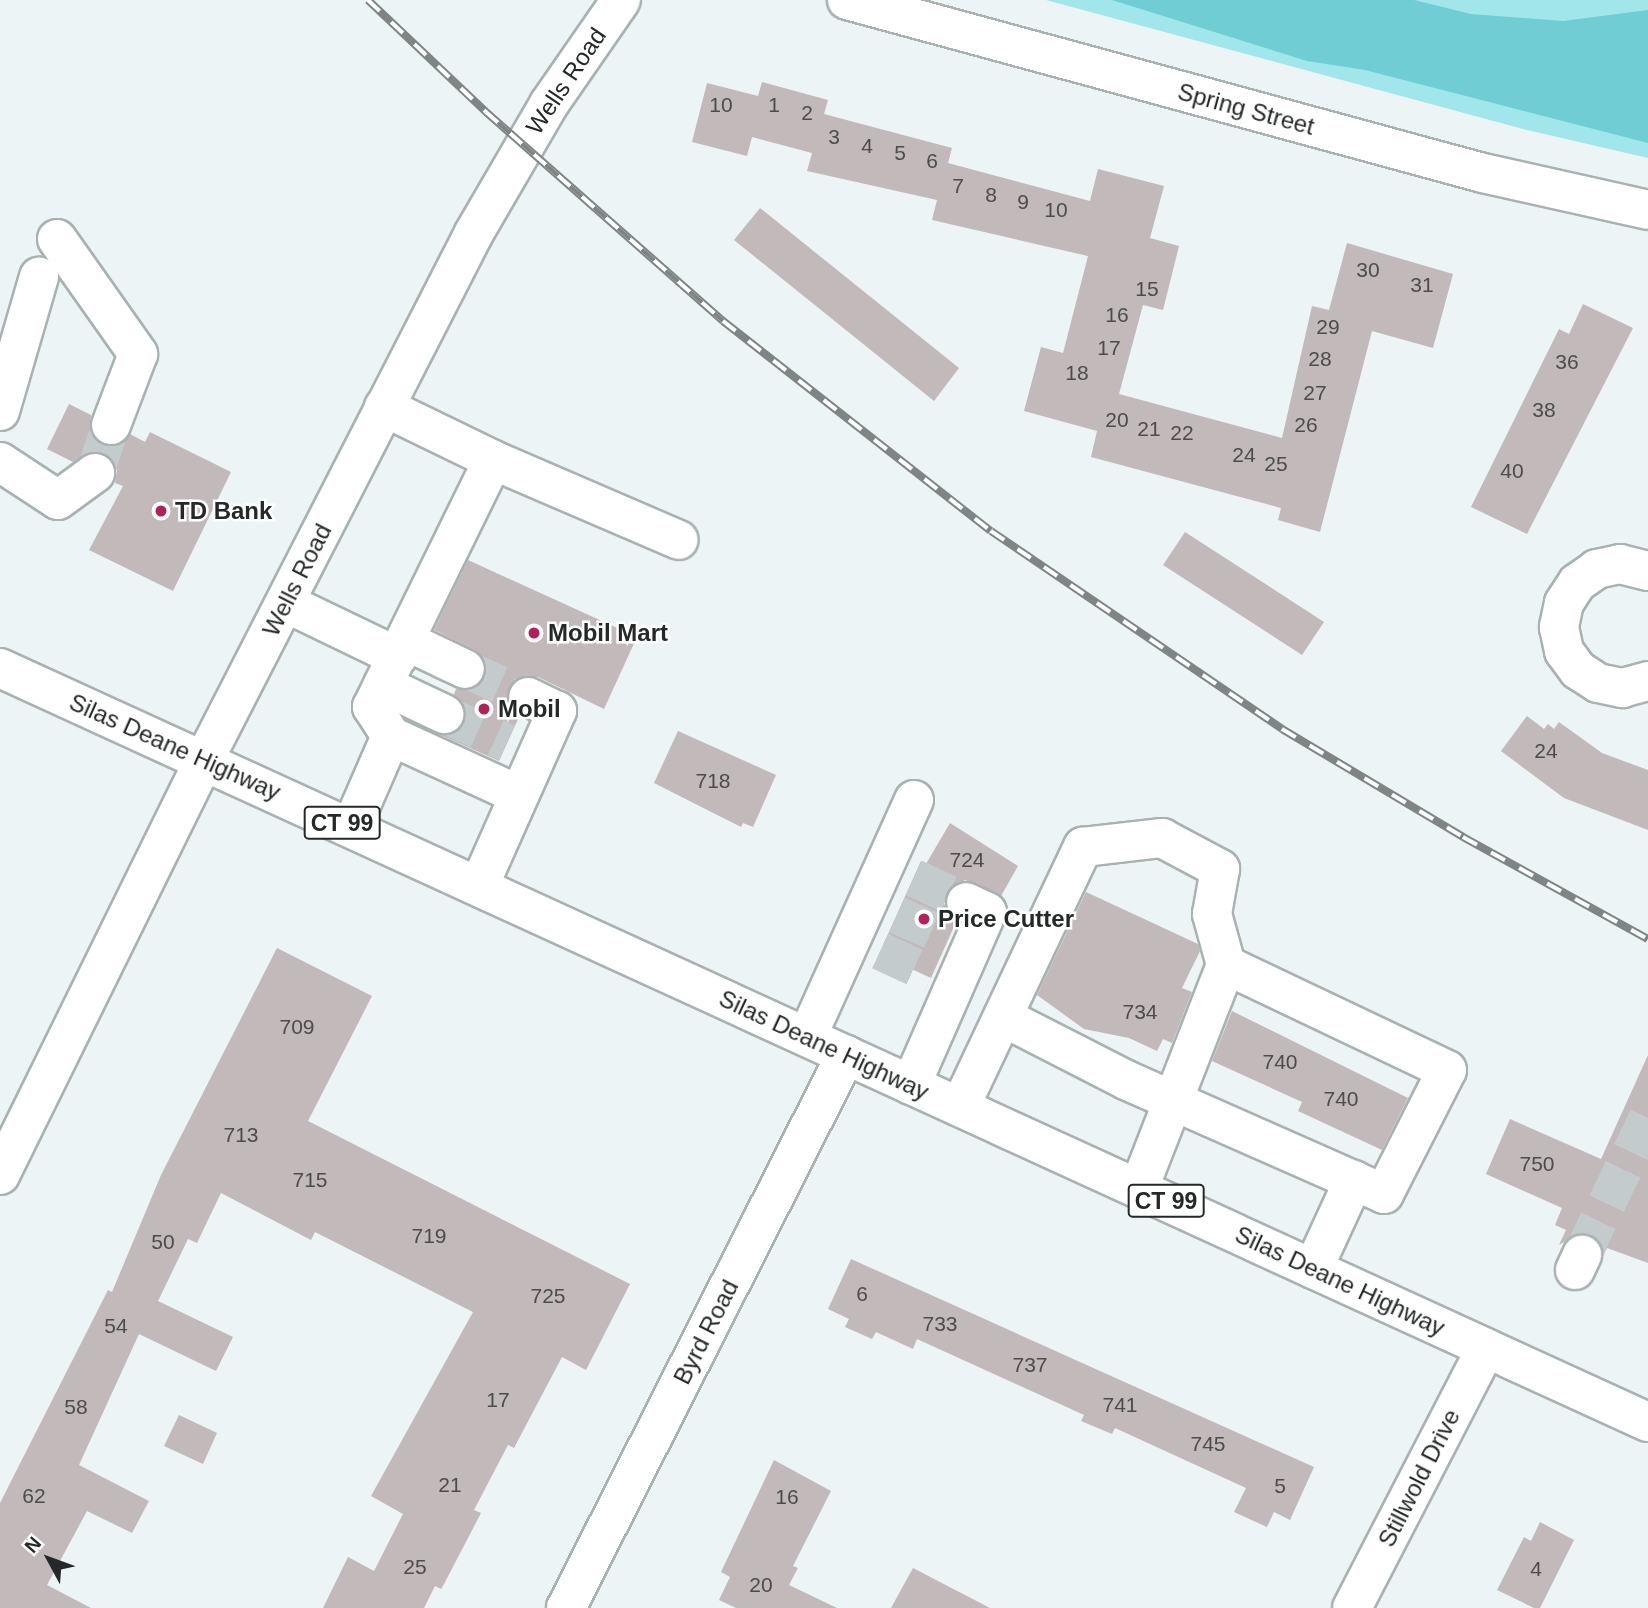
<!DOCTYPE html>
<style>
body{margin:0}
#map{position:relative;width:1648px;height:1608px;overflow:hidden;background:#ecf4f5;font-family:Helvetica,sans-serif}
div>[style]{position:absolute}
.green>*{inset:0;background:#a1e6eb}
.forest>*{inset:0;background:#71cdd4}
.building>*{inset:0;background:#c1b9ba}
.minor-tunnel>*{height:38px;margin-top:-19px;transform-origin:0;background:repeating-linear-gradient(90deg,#c4cbcc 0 38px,transparent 0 57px)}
.roads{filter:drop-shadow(2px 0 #a9b1b1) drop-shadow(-2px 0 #a9b1b1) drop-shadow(0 2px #a9b1b1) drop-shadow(0 -2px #a9b1b1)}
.minor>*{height:38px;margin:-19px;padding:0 19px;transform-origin:19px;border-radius:19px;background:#fff}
.major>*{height:38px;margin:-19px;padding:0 19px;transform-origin:19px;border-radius:19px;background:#fff}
.rail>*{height:8px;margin-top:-4px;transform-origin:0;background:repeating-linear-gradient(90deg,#fff 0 16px,#7f8485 0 32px);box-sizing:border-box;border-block:2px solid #7f8485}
.dots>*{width:19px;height:19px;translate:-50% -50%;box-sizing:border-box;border:4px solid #fff;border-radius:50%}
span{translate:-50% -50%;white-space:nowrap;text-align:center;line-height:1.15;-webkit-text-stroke:5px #fff;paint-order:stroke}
.number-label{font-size:21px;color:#4c4c4c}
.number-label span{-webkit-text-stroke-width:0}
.shield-label span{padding:2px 5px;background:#fff;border:2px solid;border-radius:5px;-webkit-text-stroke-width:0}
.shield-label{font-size:23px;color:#252828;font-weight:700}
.street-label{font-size:24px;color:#252828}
.poi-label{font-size:24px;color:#252828;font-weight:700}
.left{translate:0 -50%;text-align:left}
.north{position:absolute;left:14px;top:1524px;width:70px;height:70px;-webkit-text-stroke:5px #fff;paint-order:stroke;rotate:311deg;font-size:19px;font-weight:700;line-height:28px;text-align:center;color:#252828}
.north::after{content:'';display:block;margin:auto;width:24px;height:32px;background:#252828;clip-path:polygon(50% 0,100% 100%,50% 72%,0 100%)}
</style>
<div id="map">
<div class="green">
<i style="clip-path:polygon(1046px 0,1648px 0,1648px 158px,1523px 129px)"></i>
</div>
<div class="forest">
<i style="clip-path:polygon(1112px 0,1414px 0,1471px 14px,1563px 21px,1648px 10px,1648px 143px,1365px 70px,1307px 61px)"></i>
</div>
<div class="building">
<i style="clip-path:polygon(762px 82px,828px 100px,824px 114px,952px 148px,948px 163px,1090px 201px,1098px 169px,1164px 186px,1150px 238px,1179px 246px,1163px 310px,1143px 305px,1119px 394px,1282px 438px,1312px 306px,1329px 310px,1347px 243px,1453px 274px,1433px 348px,1372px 331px,1320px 532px,1278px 520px,1281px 508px,1091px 457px,1097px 431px,1024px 411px,1041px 347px,1063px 353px,1088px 256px,932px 220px,937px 200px,807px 171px,812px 153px,752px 137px,747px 156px,692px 142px,707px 83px,758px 96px)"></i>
<i style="clip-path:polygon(760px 208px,959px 368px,934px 401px,734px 240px)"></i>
<i style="clip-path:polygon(1583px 304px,1633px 328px,1527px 534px,1471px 507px,1559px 329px,1569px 334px)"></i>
<i style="clip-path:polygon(69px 404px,91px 415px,90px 429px,103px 445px,115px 446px,130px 434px,145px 442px,150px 432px,231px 472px,173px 591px,89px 550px,123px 486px,115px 483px,117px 470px,104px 453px,92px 451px,73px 462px,47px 449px)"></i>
<i style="clip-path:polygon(1185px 532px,1324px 622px,1302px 655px,1163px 565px)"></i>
<i style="clip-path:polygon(468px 560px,637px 637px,604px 709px,538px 677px,515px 679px,506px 699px,519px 717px,499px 761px,441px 735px,456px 732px,464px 723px,466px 712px,454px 694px,456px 689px,477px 687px,487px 668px,475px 650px,434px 630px)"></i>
<i style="clip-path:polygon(1527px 716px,1544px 729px,1548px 724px,1554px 729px,1559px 722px,1602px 753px,1648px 770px,1648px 830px,1564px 798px,1501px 751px)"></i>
<i style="clip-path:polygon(678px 731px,776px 775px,753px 827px,743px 823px,741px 827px,654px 783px)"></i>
<i style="clip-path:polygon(950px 823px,1018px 866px,1001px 896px,965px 880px,947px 892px,944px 904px,956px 922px,931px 978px,879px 954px,921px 861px,926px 864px)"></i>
<i style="clip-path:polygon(1086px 892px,1198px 944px,1200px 951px,1182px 988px,1192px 992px,1172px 1043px,1163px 1039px,1157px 1051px,1129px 1038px,1084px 1029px,1037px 995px)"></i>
<i style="clip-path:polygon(277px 948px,372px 996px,308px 1121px,630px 1284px,586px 1370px,562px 1357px,514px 1448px,508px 1445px,474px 1510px,481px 1513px,444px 1584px,441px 1589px,435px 1586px,424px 1608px,323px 1608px,348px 1557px,374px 1571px,403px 1514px,371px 1496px,473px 1312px,315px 1232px,311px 1240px,221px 1193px,197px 1243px,188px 1239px,158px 1301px,233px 1337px,216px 1371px,139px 1334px,79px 1465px,149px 1501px,132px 1533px,87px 1511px,47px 1585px,91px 1608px,0 1608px,0 1503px,108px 1290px,112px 1292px,161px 1175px)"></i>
<i style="clip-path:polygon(1232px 1011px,1408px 1098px,1382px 1150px,1298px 1111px,1302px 1102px,1212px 1061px)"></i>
<i style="clip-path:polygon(1648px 1055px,1648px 1263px,1607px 1248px,1603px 1256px,1600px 1243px,1591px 1235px,1579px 1233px,1559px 1245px,1566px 1230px,1555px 1225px,1562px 1208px,1486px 1174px,1510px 1119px,1601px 1159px)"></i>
<i style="clip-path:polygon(851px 1259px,1314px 1467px,1290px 1520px,1274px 1512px,1267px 1527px,1234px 1512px,1246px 1488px,1115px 1428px,1112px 1434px,1081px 1421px,1084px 1415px,917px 1339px,913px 1349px,876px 1332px,872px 1339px,845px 1327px,849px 1319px,828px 1309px)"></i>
<i style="clip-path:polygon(179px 1415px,217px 1433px,203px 1464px,164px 1446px)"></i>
<i style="clip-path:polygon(774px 1460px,831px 1491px,793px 1566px,798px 1568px,789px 1585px,837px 1608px,736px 1608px,719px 1600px,730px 1577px,721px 1572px)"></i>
<i style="clip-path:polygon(1540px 1522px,1574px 1540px,1540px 1608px,1534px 1608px,1497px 1590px,1524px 1537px,1531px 1541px)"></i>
<i style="clip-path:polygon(913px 1568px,990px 1608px,891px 1608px)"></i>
</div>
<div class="minor-tunnel">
<i style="left:95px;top:473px;width:51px;rotate:-71.6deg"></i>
<i style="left:465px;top:669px;width:69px;rotate:24deg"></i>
<i style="left:444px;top:714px;width:69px;rotate:24.7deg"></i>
<i style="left:914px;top:878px;width:57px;rotate:24.8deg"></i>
<i style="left:897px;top:915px;width:57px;rotate:23.9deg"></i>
<i style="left:880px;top:951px;width:57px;rotate:24.8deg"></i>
<i style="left:1582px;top:1255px;width:153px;rotate:-64.4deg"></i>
</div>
<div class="roads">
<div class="minor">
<i style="left:847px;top:0;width:659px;rotate:15.22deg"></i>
<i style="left:1483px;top:173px;width:169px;rotate:12.6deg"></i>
<i style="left:57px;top:239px;width:141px;rotate:54.8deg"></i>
<i style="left:138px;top:354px;width:76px;rotate:110.8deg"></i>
<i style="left:384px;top:407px;width:121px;rotate:25.9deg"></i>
<i style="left:0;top:411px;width:140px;rotate:-73.8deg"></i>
<i style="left:0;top:462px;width:69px;rotate:33.2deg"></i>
<i style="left:58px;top:500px;width:46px;rotate:-36.1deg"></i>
<i style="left:1648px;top:571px;width:29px;rotate:-166deg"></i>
<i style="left:1620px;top:564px;width:24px;rotate:168deg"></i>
<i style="left:1597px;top:569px;width:24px;rotate:145deg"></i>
<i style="left:1577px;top:583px;width:24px;rotate:123deg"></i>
<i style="left:1564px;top:603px;width:25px;rotate:102deg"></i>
<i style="left:1559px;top:627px;width:25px;rotate:78deg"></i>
<i style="left:1564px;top:651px;width:24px;rotate:54deg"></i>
<i style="left:1578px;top:670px;width:24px;rotate:33deg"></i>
<i style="left:1598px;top:683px;width:25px;rotate:12deg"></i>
<i style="left:1622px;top:688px;width:27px;rotate:-15deg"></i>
<i style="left:286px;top:603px;width:124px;rotate:25.7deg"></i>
<i style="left:406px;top:641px;width:65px;rotate:25.4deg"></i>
<i style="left:383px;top:685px;width:68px;rotate:25.4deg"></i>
<i style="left:204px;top:760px;width:592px;rotate:-62.87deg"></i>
<i style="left:474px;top:233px;width:149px;rotate:-59.8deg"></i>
<i style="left:549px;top:104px;width:126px;rotate:-55.3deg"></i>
<i style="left:517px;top:794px;width:139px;rotate:-155.3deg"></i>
<i style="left:391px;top:736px;width:35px;rotate:-123deg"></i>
<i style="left:372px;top:707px;width:275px;rotate:-63.9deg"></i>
<i style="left:493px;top:460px;width:202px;rotate:23.3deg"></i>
<i style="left:351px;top:828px;width:100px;rotate:-66.5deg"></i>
<i style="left:479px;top:886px;width:192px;rotate:-66deg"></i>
<i style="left:557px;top:711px;width:32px;rotate:-154deg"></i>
<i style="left:1003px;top:1017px;width:138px;rotate:27.1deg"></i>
<i style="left:1126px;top:1080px;width:282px;rotate:23.8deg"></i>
<i style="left:1384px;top:1194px;width:139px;rotate:-63.1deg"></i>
<i style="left:1447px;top:1070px;width:245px;rotate:-154.6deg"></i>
<i style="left:807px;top:1037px;width:260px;rotate:-65.7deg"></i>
<i style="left:911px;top:1085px;width:189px;rotate:-66.3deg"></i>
<i style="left:987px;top:912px;width:23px;rotate:-155deg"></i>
<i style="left:960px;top:1107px;width:288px;rotate:-64.7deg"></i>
<i style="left:1083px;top:847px;width:80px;rotate:-6.5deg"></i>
<i style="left:1162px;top:838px;width:66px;rotate:28.1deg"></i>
<i style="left:1220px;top:869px;width:46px;rotate:100.1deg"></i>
<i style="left:1212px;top:914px;width:53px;rotate:74.6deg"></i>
<i style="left:1226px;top:965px;width:239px;rotate:111.3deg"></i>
<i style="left:1313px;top:1269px;width:98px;rotate:-65.3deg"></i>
<i style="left:1575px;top:1270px;width:17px;rotate:-65deg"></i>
<i style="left:566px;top:1608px;width:620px;rotate:-63.15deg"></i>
<i style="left:1352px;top:1608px;width:292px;rotate:-62.7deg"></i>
</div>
<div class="major">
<i style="left:0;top:668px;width:1812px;rotate:24.59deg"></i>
<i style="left:0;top:1175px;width:462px;rotate:-63.8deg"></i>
</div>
</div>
<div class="rail">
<i style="left:368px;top:0;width:163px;rotate:43.5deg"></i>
<i style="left:486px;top:112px;width:316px;rotate:41.4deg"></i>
<i style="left:723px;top:321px;width:340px;rotate:38.1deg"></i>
<i style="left:991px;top:531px;width:352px;rotate:34.2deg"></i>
<i style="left:1282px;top:729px;width:211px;rotate:30.8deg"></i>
<i style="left:1463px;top:837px;width:211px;rotate:28.9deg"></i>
</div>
<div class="dots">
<i style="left:161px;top:511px;background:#b0225a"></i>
<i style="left:534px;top:633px;background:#b0225a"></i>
<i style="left:484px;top:709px;background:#b0225a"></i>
<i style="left:924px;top:919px;background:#b0225a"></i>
</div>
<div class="number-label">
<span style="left:721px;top:105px">10</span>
<span style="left:774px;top:105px">1</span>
<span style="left:807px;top:113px">2</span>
<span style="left:834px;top:137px">3</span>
<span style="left:867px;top:146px">4</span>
<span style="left:900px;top:153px">5</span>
<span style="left:932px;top:161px">6</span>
<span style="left:958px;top:186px">7</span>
<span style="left:991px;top:195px">8</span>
<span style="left:1023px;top:202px">9</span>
<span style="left:1056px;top:210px">10</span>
<span style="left:1368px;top:270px">30</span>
<span style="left:1422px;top:285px">31</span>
<span style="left:1147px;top:289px">15</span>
<span style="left:1117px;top:315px">16</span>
<span style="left:1328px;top:327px">29</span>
<span style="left:1109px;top:348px">17</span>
<span style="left:1320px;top:359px">28</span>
<span style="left:1567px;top:362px">36</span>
<span style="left:1077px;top:373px">18</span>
<span style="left:1315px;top:393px">27</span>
<span style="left:1544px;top:410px">38</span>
<span style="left:1117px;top:420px">20</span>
<span style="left:1306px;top:425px">26</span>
<span style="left:1149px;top:429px">21</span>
<span style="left:1182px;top:433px">22</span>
<span style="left:1244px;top:455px">24</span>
<span style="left:1276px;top:464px">25</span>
<span style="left:1512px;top:471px">40</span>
<span style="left:1546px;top:751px">24</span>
<span style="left:713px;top:781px">718</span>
<span style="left:967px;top:860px">724</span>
<span style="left:1140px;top:1012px">734</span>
<span style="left:297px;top:1027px">709</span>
<span style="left:1280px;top:1062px">740</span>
<span style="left:1341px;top:1099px">740</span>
<span style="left:241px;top:1135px">713</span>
<span style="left:1537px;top:1164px">750</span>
<span style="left:310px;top:1180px">715</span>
<span style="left:429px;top:1236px">719</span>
<span style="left:163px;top:1242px">50</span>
<span style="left:862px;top:1294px">6</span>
<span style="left:548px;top:1296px">725</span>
<span style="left:940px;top:1324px">733</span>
<span style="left:116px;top:1326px">54</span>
<span style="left:1030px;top:1365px">737</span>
<span style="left:498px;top:1400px">17</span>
<span style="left:1120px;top:1405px">741</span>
<span style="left:76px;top:1407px">58</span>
<span style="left:1208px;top:1444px">745</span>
<span style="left:450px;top:1485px">21</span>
<span style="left:1280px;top:1486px">5</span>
<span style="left:34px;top:1496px">62</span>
<span style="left:787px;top:1497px">16</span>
<span style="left:415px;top:1567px">25</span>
<span style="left:1536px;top:1569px">4</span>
<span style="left:761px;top:1585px">20</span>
</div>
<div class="shield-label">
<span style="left:342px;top:823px">CT 99</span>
<span style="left:1166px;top:1201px">CT 99</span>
</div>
<div class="street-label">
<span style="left:566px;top:81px;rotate:-56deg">Wells Road</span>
<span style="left:1246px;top:109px;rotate:15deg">Spring Street</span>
<span style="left:297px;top:580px;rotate:-63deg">Wells Road</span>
<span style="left:175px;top:747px;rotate:24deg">Silas Deane Highway</span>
<span style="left:824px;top:1045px;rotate:25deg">Silas Deane Highway</span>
<span style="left:1340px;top:1281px;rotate:25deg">Silas Deane Highway</span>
<span style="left:706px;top:1332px;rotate:-63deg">Byrd Road</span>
<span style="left:1419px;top:1478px;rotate:-63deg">Stillwold Drive</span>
</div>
<div class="poi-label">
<span class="left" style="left:175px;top:511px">TD Bank</span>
<span class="left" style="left:548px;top:633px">Mobil Mart</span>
<span class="left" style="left:498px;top:709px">Mobil</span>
<span class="left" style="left:938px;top:919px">Price Cutter</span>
</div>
<div class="north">N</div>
</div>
